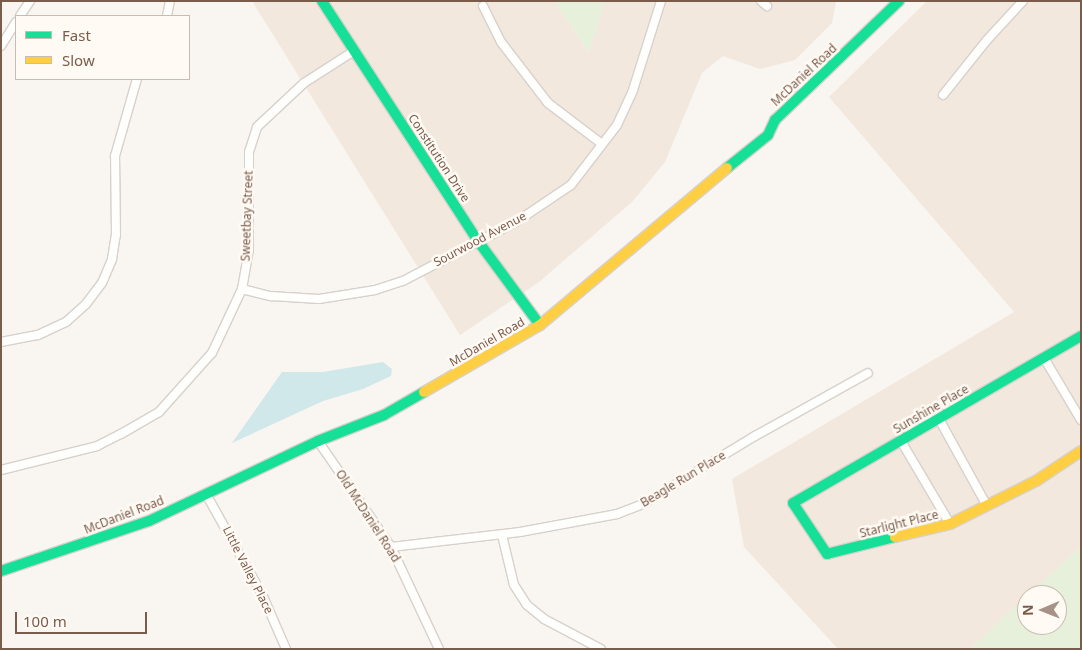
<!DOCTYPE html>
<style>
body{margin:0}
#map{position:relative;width:1082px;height:650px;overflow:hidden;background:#f9f5f0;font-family:"Noto Sans",sans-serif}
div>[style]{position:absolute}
.residential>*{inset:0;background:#f2e8de}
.green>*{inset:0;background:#e7f0db}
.water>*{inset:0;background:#d0e8ea}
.roads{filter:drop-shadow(1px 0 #d7d1cb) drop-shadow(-1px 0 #d7d1cb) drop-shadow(0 1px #d7d1cb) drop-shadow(0 -1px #d7d1cb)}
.street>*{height:8px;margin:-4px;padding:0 4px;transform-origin:4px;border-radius:4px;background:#fefefd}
.fast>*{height:10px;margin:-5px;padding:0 5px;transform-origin:5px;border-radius:5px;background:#16e098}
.slow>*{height:10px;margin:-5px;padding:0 5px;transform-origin:5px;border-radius:5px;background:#ffcf43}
span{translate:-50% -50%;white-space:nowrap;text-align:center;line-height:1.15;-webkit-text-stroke:5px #fffaf3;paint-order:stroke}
.street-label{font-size:12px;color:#7a5c4d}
.frame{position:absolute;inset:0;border:2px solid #7a5c4d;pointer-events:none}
.legend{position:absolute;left:15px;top:15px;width:175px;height:65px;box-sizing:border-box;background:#fffaf3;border:1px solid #cabbb1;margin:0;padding:6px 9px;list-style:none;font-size:15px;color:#7a5c4d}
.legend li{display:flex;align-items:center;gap:10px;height:25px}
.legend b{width:25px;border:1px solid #cabbb1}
.north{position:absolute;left:1017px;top:585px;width:50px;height:50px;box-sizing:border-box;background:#fffaf3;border:1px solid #cabbb1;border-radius:50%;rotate:269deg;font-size:14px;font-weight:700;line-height:20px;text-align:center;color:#7a5c4d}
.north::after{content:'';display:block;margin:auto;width:18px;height:22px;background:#a69286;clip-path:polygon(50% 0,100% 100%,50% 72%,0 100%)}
.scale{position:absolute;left:15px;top:612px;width:132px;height:22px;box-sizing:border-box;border:2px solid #7a5c4d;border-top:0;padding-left:6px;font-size:15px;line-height:18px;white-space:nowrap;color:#7a5c4d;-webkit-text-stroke:4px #fffaf3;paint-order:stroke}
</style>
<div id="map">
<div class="residential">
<i style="clip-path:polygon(252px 1px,554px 1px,589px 52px,605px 1px,836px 2px,832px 23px,795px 60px,760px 69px,723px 56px,702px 73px,665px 162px,632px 202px,539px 282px,460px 335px)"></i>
<i style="clip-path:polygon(927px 1px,1081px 1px,1081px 547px,970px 649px,838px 649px,744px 547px,732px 479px,1014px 312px,829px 97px)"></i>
</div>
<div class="green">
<i style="clip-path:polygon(554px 1px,605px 1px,589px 52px)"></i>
<i style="clip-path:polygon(1081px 547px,1081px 649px,970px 649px,1027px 595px,1027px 625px,1057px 625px,1057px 595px,1027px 595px)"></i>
</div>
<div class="water">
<i style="clip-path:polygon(383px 362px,392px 369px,391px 376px,363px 389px,323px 401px,232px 443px,282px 372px,323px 372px)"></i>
</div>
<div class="roads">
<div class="street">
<i style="left:761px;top:1px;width:8px;rotate:40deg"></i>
<i style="left:483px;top:6px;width:40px;rotate:63.4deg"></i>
<i style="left:501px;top:42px;width:77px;rotate:52.4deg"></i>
<i style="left:548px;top:103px;width:68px;rotate:37.2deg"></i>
<i style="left:20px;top:16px;width:18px;rotate:-56deg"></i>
<i style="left:167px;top:16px;width:15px;rotate:-79deg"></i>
<i style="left:1px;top:46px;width:28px;rotate:-58deg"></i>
<i style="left:943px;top:95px;width:70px;rotate:-51.3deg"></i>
<i style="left:987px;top:40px;width:53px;rotate:-47.3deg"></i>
<i style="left:242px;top:289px;width:30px;rotate:14deg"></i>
<i style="left:271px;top:296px;width:48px;rotate:3.6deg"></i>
<i style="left:319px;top:299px;width:57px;rotate:-9.1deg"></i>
<i style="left:375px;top:290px;width:29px;rotate:-18deg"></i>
<i style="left:403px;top:281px;width:127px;rotate:-27.6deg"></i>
<i style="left:516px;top:222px;width:66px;rotate:-33.9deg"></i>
<i style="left:571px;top:185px;width:76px;rotate:-52.5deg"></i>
<i style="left:617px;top:125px;width:38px;rotate:-65deg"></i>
<i style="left:633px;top:90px;width:93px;rotate:-72.5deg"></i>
<i style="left:1px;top:342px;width:38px;rotate:-11deg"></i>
<i style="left:38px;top:335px;width:31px;rotate:-25deg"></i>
<i style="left:66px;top:322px;width:27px;rotate:-42deg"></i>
<i style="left:86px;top:304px;width:26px;rotate:-53deg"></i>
<i style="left:102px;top:283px;width:26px;rotate:-67deg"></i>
<i style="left:112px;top:259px;width:24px;rotate:-81deg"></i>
<i style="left:116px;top:235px;width:79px;rotate:-90.7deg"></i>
<i style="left:115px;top:156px;width:80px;rotate:-74.1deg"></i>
<i style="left:1044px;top:358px;width:72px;rotate:59.2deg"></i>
<i style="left:939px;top:419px;width:99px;rotate:61.1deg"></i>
<i style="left:318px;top:441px;width:129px;rotate:55.4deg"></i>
<i style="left:391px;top:547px;width:113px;rotate:64.8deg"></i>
<i style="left:901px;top:441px;width:96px;rotate:59.4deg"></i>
<i style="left:1px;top:470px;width:99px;rotate:-14deg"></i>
<i style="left:97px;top:446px;width:27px;rotate:-27deg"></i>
<i style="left:121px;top:434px;width:44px;rotate:-30.1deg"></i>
<i style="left:159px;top:412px;width:79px;rotate:-48.1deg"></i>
<i style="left:212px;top:353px;width:71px;rotate:-64.9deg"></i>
<i style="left:242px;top:289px;width:40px;rotate:-80deg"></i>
<i style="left:249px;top:250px;width:98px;rotate:-90deg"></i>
<i style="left:249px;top:152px;width:26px;rotate:-72deg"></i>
<i style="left:257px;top:127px;width:64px;rotate:-43.1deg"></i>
<i style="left:304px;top:83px;width:59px;rotate:-32.6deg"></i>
<i style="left:206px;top:494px;width:115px;rotate:60.8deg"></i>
<i style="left:262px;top:594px;width:60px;rotate:66.4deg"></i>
<i style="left:502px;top:535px;width:51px;rotate:76.5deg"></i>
<i style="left:514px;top:585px;width:24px;rotate:57deg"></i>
<i style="left:527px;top:605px;width:22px;rotate:39deg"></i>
<i style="left:544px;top:619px;width:64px;rotate:27.8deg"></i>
<i style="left:391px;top:547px;width:130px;rotate:-6.6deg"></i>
<i style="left:520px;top:532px;width:99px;rotate:-10.5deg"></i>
<i style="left:617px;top:514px;width:28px;rotate:-21deg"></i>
<i style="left:643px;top:504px;width:131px;rotate:-31.3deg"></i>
<i style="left:755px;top:436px;width:129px;rotate:-29.1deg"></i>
</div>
<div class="fast">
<i style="left:322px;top:1px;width:286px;rotate:57deg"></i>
<i style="left:478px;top:241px;width:104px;rotate:53.6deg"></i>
<i style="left:727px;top:168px;width:53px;rotate:-38.8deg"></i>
<i style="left:768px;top:135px;width:17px;rotate:-65deg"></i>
<i style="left:775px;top:120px;width:172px;rotate:-43.8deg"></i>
<i style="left:895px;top:537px;width:70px;rotate:166deg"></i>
<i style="left:827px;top:554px;width:61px;rotate:-123.7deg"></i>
<i style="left:793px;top:503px;width:333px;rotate:-30.1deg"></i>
<i style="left:1px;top:571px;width:156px;rotate:-18.7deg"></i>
<i style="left:149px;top:521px;width:187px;rotate:-25.3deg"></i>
<i style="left:318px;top:441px;width:71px;rotate:-21.5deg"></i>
<i style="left:384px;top:415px;width:46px;rotate:-29.9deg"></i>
</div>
<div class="slow">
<i style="left:424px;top:392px;width:134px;rotate:-30deg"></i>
<i style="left:540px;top:325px;width:244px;rotate:-40deg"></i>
<i style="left:895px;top:537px;width:57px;rotate:-13.3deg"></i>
<i style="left:950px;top:524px;width:96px;rotate:-26.6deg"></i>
<i style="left:1036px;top:481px;width:54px;rotate:-33.7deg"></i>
</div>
</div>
<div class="street-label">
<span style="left:804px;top:75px;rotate:-43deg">McDaniel Road</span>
<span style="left:439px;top:158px;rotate:57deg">Constitution Drive</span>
<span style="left:247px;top:216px;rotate:-88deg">Sweetbay Street</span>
<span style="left:480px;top:239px;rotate:-28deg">Sourwood Avenue</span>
<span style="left:487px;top:342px;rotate:-30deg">McDaniel Road</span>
<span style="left:931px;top:409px;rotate:-30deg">Sunshine Place</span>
<span style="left:683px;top:479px;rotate:-31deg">Beagle Run Place</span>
<span style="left:124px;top:515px;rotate:-21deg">McDaniel Road</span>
<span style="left:368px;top:516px;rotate:57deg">Old McDaniel Road</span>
<span style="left:899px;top:524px;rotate:-14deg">Starlight Place</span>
<span style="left:248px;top:570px;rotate:63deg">Little Valley Place</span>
</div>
<div class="frame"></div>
<ul class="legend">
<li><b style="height:6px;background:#16e098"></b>Fast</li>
<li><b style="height:6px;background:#ffcf43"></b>Slow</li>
</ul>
<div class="north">N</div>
<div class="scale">100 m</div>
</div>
